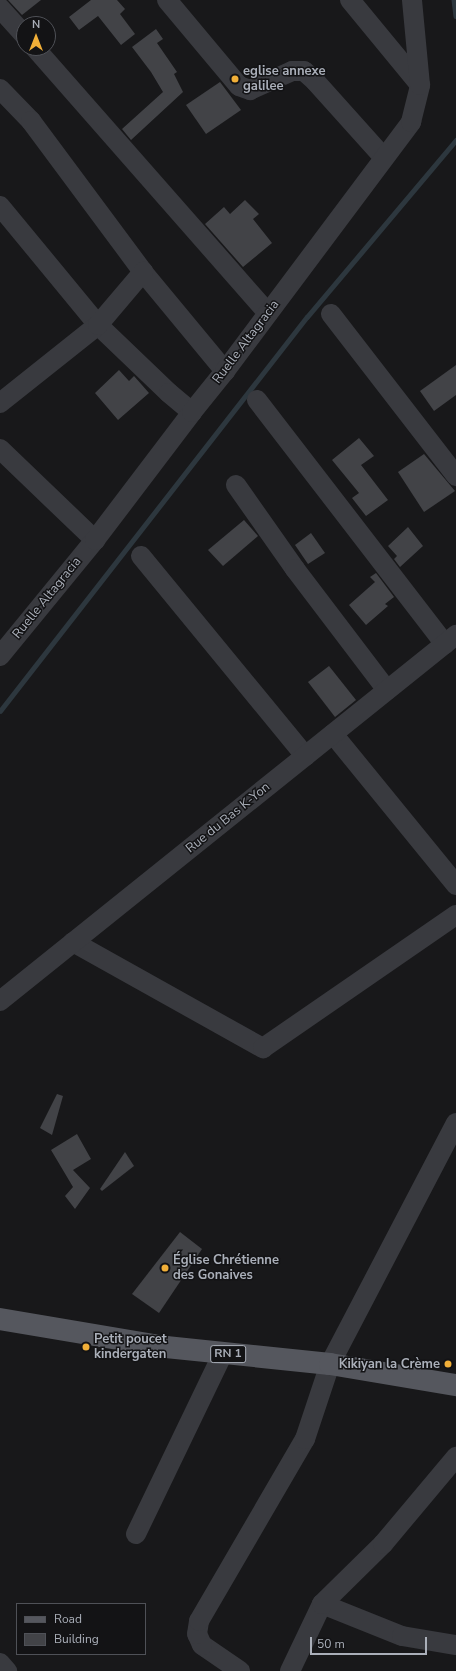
<!DOCTYPE html>
<meta charset="utf-8">
<style>
body{margin:0}
#map{position:relative;width:456px;height:1671px;overflow:hidden;background:#18181a;font-family:"Nunito Sans",sans-serif}
div>[style]{position:absolute}
.stream>*{height:4.5px;margin:-2.25px;padding:0 2.25px;transform-origin:2.25px;border-radius:2.25px;background:#2d373e}
.building>*{inset:0;background:#424347}
.minor>*{height:20px;margin:-10px;padding:0 10px;transform-origin:10px;border-radius:10px;background:#393a3f}
.major>*{height:22px;margin:-11px;padding:0 11px;transform-origin:11px;border-radius:11px;background:#55575e}
.dots>*{width:11px;height:11px;translate:-50% -50%;box-sizing:border-box;border:2px solid #131315;border-radius:50%}
span{translate:-50% -50%;white-space:nowrap;text-align:center;line-height:1.15;-webkit-text-stroke:3px #131315;paint-order:stroke}
.shield-label span{padding:1px 3px;background:#131315;border:1px solid;border-radius:3px;-webkit-text-stroke-width:0}
.shield-label{font-size:12px;color:#aaafb9;font-weight:700}
.poi-label{font-size:13px;color:#aaafb9;font-weight:700}
.left{translate:0 -50%;text-align:left}
.right{translate:-100% -50%;text-align:right}
.street-label{font-size:13px;color:#aaafb9}
.legend{position:absolute;left:16px;top:1603px;width:130px;height:52px;box-sizing:border-box;background:#131315;border:1px solid #4f5157;margin:0;padding:5px 7px;list-style:none;font-size:12px;color:#aaafb9}
.legend li{display:flex;align-items:center;gap:8px;height:20px}
.legend b{width:20px;border:1px solid #4f5157}
.north{position:absolute;left:16px;top:16px;width:40px;height:40px;box-sizing:border-box;background:#131315;border:1px solid #4f5157;border-radius:50%;rotate:0deg;font-size:11px;font-weight:700;line-height:16px;text-align:center;color:#aaafb9}
.north::after{content:'';display:block;margin:auto;width:14px;height:18px;background:#f1af38;clip-path:polygon(50% 0,100% 100%,50% 72%,0 100%)}
.scale{position:absolute;left:310px;top:1637px;width:117px;height:18px;box-sizing:border-box;border:2px solid #aaafb9;border-top:0;padding-left:5px;font-size:12px;line-height:14px;white-space:nowrap;color:#aaafb9;-webkit-text-stroke:3px #131315;paint-order:stroke}
</style>
<div id="map">
<div class="stream">
<i style="left:454px;top:0;width:16px;rotate:83deg"></i>
<i style="left:0;top:711px;width:499px;rotate:-52.1deg"></i>
<i style="left:307px;top:317px;width:231px;rotate:-49.9deg"></i>
</div>
<div class="building">
<i style="clip-path:polygon(8px 0,41px 0,22px 15px)"></i>
<i style="clip-path:polygon(91px 0,117px 0,125px 9px,120px 14px,135px 34px,121px 45px,98px 16px,79px 30px,69px 17px)"></i>
<i style="clip-path:polygon(156px 29px,163px 39px,157px 43px,177px 72px,174px 74px,183px 92px,131px 140px,122px 129px,163px 92px,151px 72px,132px 47px)"></i>
<i style="clip-path:polygon(220px 82px,241px 110px,206px 134px,186px 105px)"></i>
<i style="clip-path:polygon(245px 200px,259px 214px,253px 219px,272px 243px,243px 267px,205px 224px,224px 207px,230px 214px)"></i>
<i style="clip-path:polygon(456px 365px,456px 395px,434px 411px,420px 391px)"></i>
<i style="clip-path:polygon(119px 370px,129px 381px,134px 376px,149px 393px,118px 420px,95px 393px)"></i>
<i style="clip-path:polygon(359px 438px,374px 456px,361px 465px,388px 500px,366px 516px,352px 498px,359px 493px,332px 460px)"></i>
<i style="clip-path:polygon(424px 454px,455px 491px,424px 512px,398px 472px)"></i>
<i style="clip-path:polygon(244px 520px,258px 536px,223px 566px,208px 550px)"></i>
<i style="clip-path:polygon(408px 527px,423px 546px,400px 567px,394px 559px,397px 556px,388px 546px)"></i>
<i style="clip-path:polygon(311px 533px,325px 553px,308px 564px,295px 545px)"></i>
<i style="clip-path:polygon(376px 573px,394px 597px,385px 604px,388px 606px,366px 625px,349px 605px,375px 582px,370px 577px)"></i>
<i style="clip-path:polygon(329px 666px,356px 700px,335px 717px,308px 682px)"></i>
<i style="clip-path:polygon(57px 1094px,63px 1096px,52px 1135px,40px 1128px)"></i>
<i style="clip-path:polygon(77px 1134px,91px 1159px,73px 1170px,90px 1188px,75px 1209px,65px 1196px,73px 1187px,51px 1150px)"></i>
<i style="clip-path:polygon(125px 1152px,134px 1166px,102px 1191px,100px 1189px)"></i>
<i style="clip-path:polygon(180px 1232px,202px 1249px,159px 1313px,132px 1294px)"></i>
</div>
<div class="minor">
<i style="left:167px;top:0;width:112px;rotate:50.1deg"></i>
<i style="left:239px;top:86px;width:12px;rotate:20deg"></i>
<i style="left:250px;top:90px;width:46px;rotate:-24.3deg"></i>
<i style="left:292px;top:71px;width:12px"></i>
<i style="left:304px;top:71px;width:15px;rotate:42deg"></i>
<i style="left:315px;top:81px;width:103px;rotate:48.1deg"></i>
<i style="left:350px;top:0;width:110px;rotate:50.5deg"></i>
<i style="left:0;top:8px;width:36px;rotate:48deg"></i>
<i style="left:35px;top:48px;width:353px;rotate:48.7deg"></i>
<i style="left:0;top:89px;width:45px;rotate:45.9deg"></i>
<i style="left:31px;top:121px;width:188px;rotate:53.4deg"></i>
<i style="left:143px;top:272px;width:129px;rotate:50.4deg"></i>
<i style="left:0;top:206px;width:154px;rotate:50.5deg"></i>
<i style="left:98px;top:325px;width:98px;rotate:43.8deg"></i>
<i style="left:169px;top:393px;width:30px;rotate:40deg"></i>
<i style="left:331px;top:314px;width:205px;rotate:52.3deg"></i>
<i style="left:257px;top:400px;width:308px;rotate:52.4deg"></i>
<i style="left:0;top:403px;width:125px;rotate:-38.5deg"></i>
<i style="left:98px;top:325px;width:70px;rotate:-49.7deg"></i>
<i style="left:0;top:449px;width:132px;rotate:43.8deg"></i>
<i style="left:236px;top:485px;width:103px;rotate:54.9deg"></i>
<i style="left:295px;top:569px;width:152px;rotate:52.8deg"></i>
<i style="left:141px;top:556px;width:259px;rotate:50.6deg"></i>
<i style="left:0;top:656px;width:150px;rotate:-50.7deg"></i>
<i style="left:95px;top:540px;width:161px;rotate:-52.8deg"></i>
<i style="left:192px;top:412px;width:53px;rotate:-51.2deg"></i>
<i style="left:225px;top:371px;width:311px;rotate:-53.2deg"></i>
<i style="left:411px;top:122px;width:38px;rotate:-76deg"></i>
<i style="left:420px;top:85px;width:85px;rotate:-95.4deg"></i>
<i style="left:333px;top:734px;width:195px;rotate:50.8deg"></i>
<i style="left:73px;top:942px;width:218px;rotate:29.2deg"></i>
<i style="left:263px;top:1048px;width:234px;rotate:-34.6deg"></i>
<i style="left:0;top:1001px;width:585px;rotate:-38.75deg"></i>
<i style="left:136px;top:1534px;width:201px;rotate:-64.3deg"></i>
<i style="left:322px;top:1604px;width:86px;rotate:21.8deg"></i>
<i style="left:402px;top:1636px;width:55px;rotate:9.5deg"></i>
<i style="left:0;top:1663px;width:11px;rotate:49deg"></i>
<i style="left:240px;top:1671px;width:46px;rotate:-145.6deg"></i>
<i style="left:202px;top:1645px;width:12px;rotate:-114deg"></i>
<i style="left:197px;top:1634px;width:13px;rotate:-81deg"></i>
<i style="left:199px;top:1621px;width:211px;rotate:-59.8deg"></i>
<i style="left:305px;top:1439px;width:79px;rotate:-71.6deg"></i>
<i style="left:330px;top:1364px;width:272px;rotate:-62.4deg"></i>
<i style="left:290px;top:1671px;width:74px;rotate:-64.5deg"></i>
<i style="left:322px;top:1604px;width:86px;rotate:-44.5deg"></i>
<i style="left:383px;top:1544px;width:114px;rotate:-50deg"></i>
</div>
<div class="major">
<i style="left:0;top:1319px;width:168px;rotate:9.6deg"></i>
<i style="left:166px;top:1347px;width:165px;rotate:5.9deg"></i>
<i style="left:330px;top:1364px;width:128px;rotate:9.5deg"></i>
</div>
<div class="dots">
<i style="left:235px;top:79px;background:#f1af38"></i>
<i style="left:165px;top:1268px;background:#f1af38"></i>
<i style="left:86px;top:1347px;background:#f1af38"></i>
<i style="left:448px;top:1364px;background:#f1af38"></i>
</div>
<div class="shield-label">
<span style="left:228px;top:1354px">RN 1</span>
</div>
<div class="poi-label">
<span class="left" style="left:243px;top:79px">eglise annexe<br>galilee</span>
<span class="left" style="left:173px;top:1268px">Église Chrétienne<br>des Gonaives</span>
<span class="left" style="left:94px;top:1347px">Petit poucet<br>kindergaten</span>
<span class="right" style="left:440px;top:1364px">Kikiyan la Crème</span>
</div>
<div class="street-label">
<span style="left:246px;top:342px;rotate:-53deg">Ruelle Altagracia</span>
<span style="left:47px;top:598px;rotate:-51deg">Ruelle Altagracia</span>
<span style="left:228px;top:818px;rotate:-39deg">Rue du Bas K-Yon</span>
</div>
<ul class="legend">
<li><b style="height:5px;background:#55575e"></b>Road</li>
<li><b style="height:11px;background:#424347"></b>Building</li>
</ul>
<div class="north">N</div>
<div class="scale">50 m</div>
</div>
